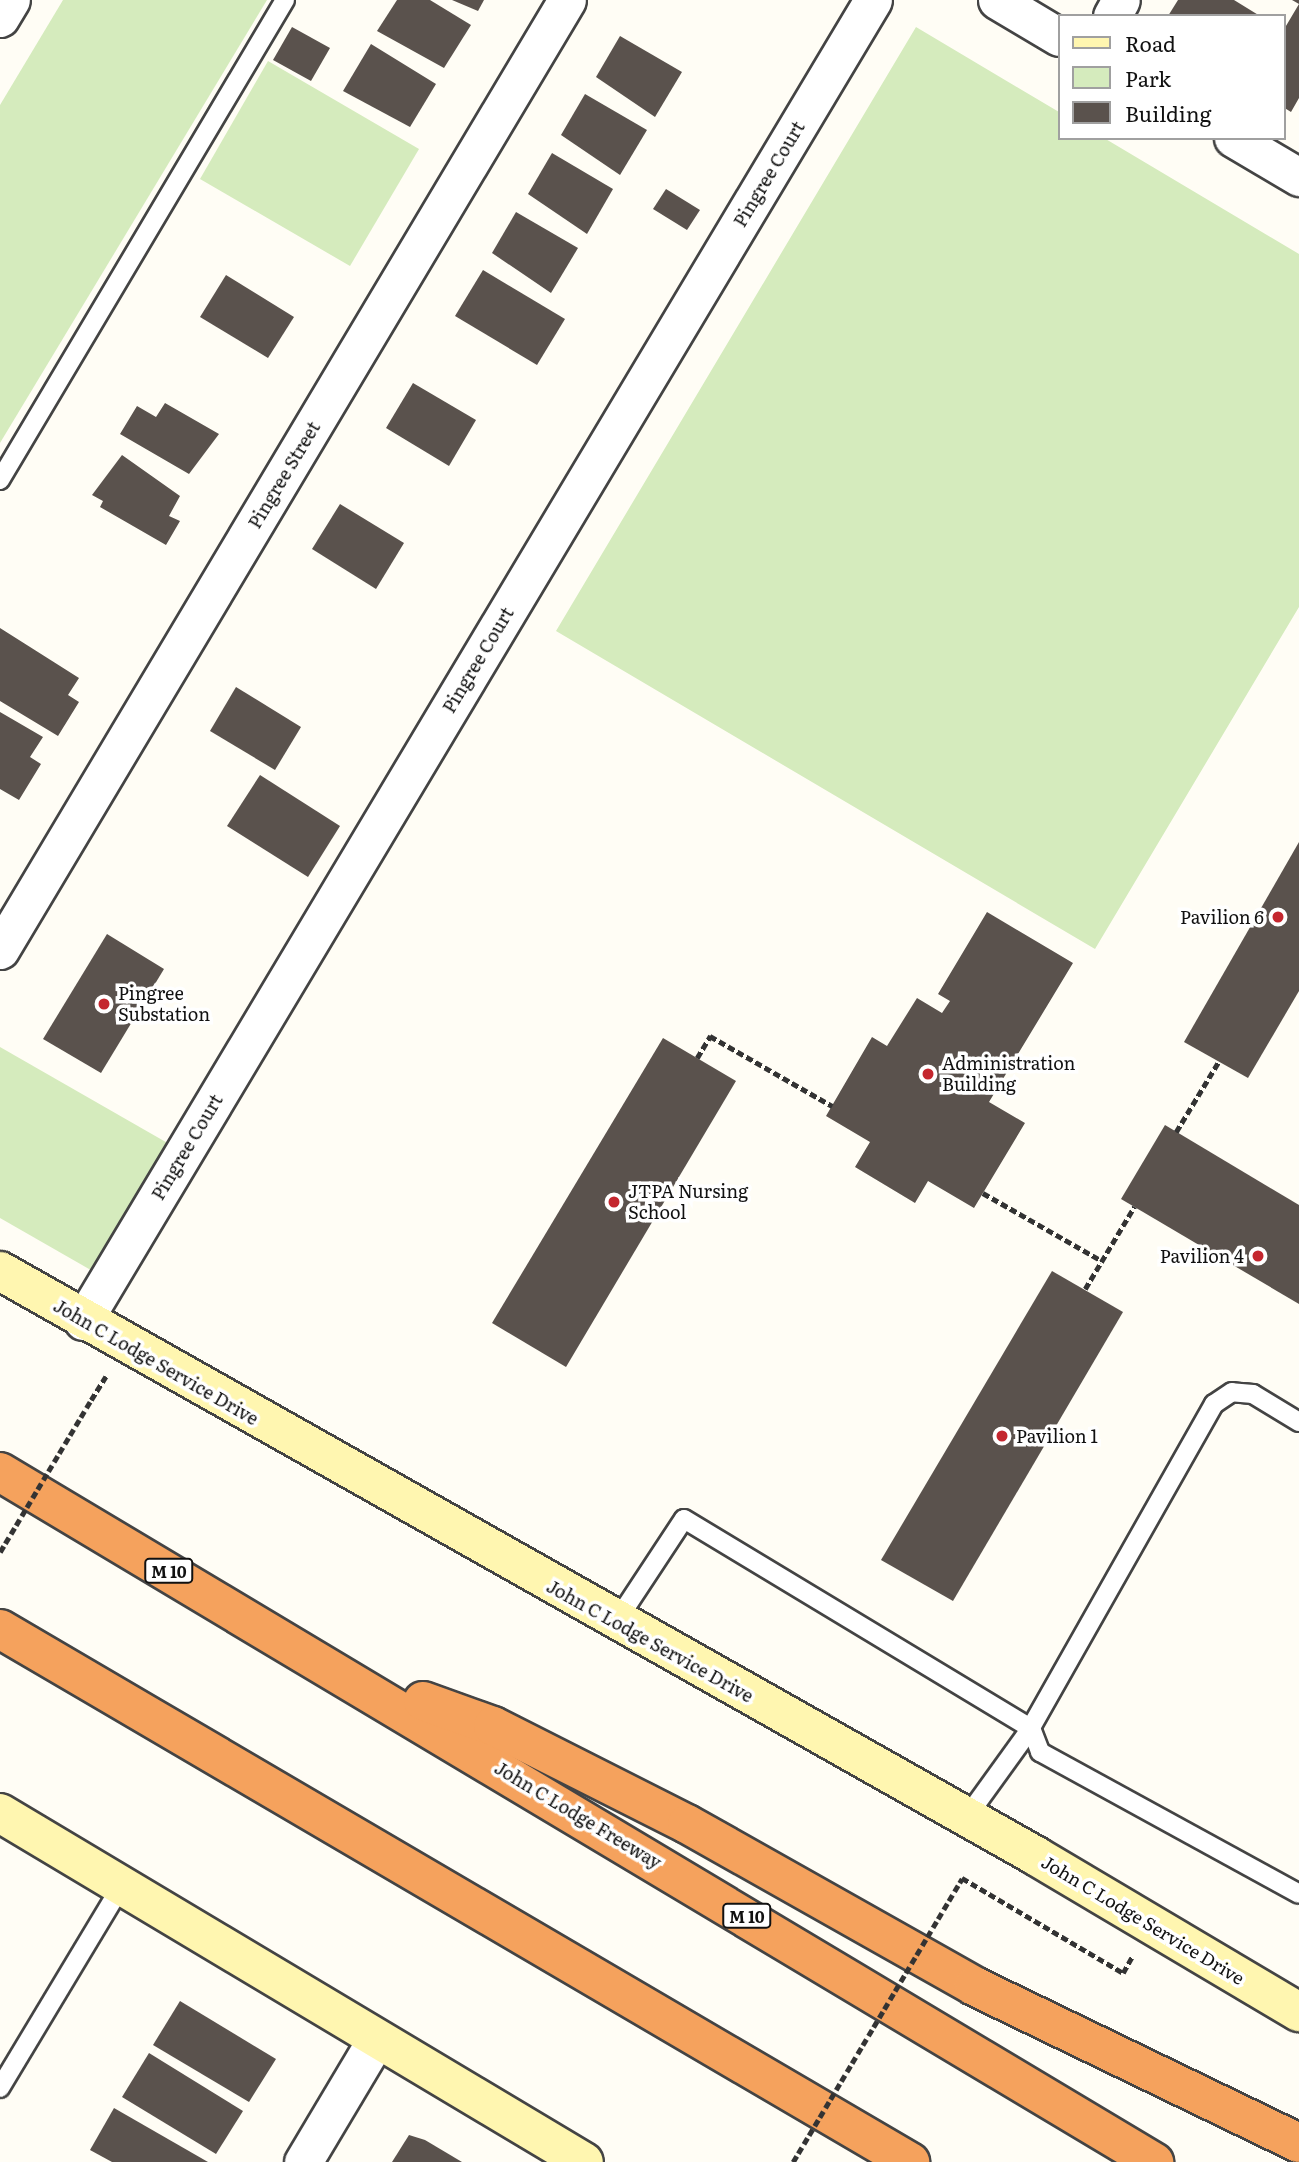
<!DOCTYPE html>
<style>
body{margin:0}
#map{position:relative;width:1299px;height:2162px;overflow:hidden;background:#fffdf5;font-family:Literata,serif}
div>[style]{position:absolute}
.green>*{inset:0;background:#d5ebbd}
.building>*{inset:0;background:#5a524d}
.path>*{height:4.5px;margin-top:-2.25px;transform-origin:0;background:repeating-linear-gradient(90deg,#333 0 7px,transparent 0 10.5px)}
.roads{filter:drop-shadow(2px 0 #444) drop-shadow(-2px 0 #444) drop-shadow(0 2px #444) drop-shadow(0 -2px #444)}
.service>*{height:18px;margin:-9px;padding:0 9px;transform-origin:9px;border-radius:9px;background:#fff}
.minor>*{height:37px;margin:-18.5px;padding:0 18.5px;transform-origin:18.5px;border-radius:18.5px;background:#fff}
.secondary>*{height:38px;margin:-19px;padding:0 19px;transform-origin:19px;border-radius:19px;background:#fff6b0}
.motorway>*{height:38px;margin:-19px;padding:0 19px;transform-origin:19px;border-radius:19px;background:#f5a25d}
.path-bridge>*{height:4.5px;margin-top:-2.25px;transform-origin:0;background:repeating-linear-gradient(90deg,#333 0 7px,transparent 0 10.5px)}
.dots>*{width:19px;height:19px;translate:-50% -50%;box-sizing:border-box;border:4px solid #fff;border-radius:50%}
span{translate:-50% -50%;white-space:nowrap;text-align:center;line-height:1.15;-webkit-text-stroke:7px #fff;paint-order:stroke}
.shield-label span{padding:2px 5px;background:#fff;border:2px solid;border-radius:5px;-webkit-text-stroke-width:0}
.shield-label{font-size:16px;color:#111;font-weight:700}
.street-label{font-size:18px;color:#111}
.poi-label{font-size:18px;color:#111}
.right{translate:-100% -50%;text-align:right}
.left{translate:0 -50%;text-align:left}
.legend{position:absolute;left:1058px;top:14px;width:228px;height:126px;box-sizing:border-box;background:#fff;border:2px solid #a0a0a0;margin:0;padding:9px 12px;list-style:none;font-size:21px;color:#111}
.legend li{display:flex;align-items:center;gap:14px;height:35px}
.legend b{width:35px;border:2px solid #a0a0a0}
</style>
<div id="map">
<div class="green">
<i style="clip-path:polygon(63px 0,267px 0,0 443px,0 105px)"></i>
<i style="clip-path:polygon(916px 27px,1059px 112px,1059px 138px,1104px 138px,1299px 254px,1299px 607px,1095px 949px,556px 631px)"></i>
<i style="clip-path:polygon(268px 61px,419px 149px,350px 266px,200px 179px)"></i>
<i style="clip-path:polygon(0 1047px,171px 1145px,96px 1273px,0 1218px)"></i>
</div>
<div class="building">
<i style="clip-path:polygon(397px 0,430px 0,471px 25px,444px 68px,377px 31px)"></i>
<i style="clip-path:polygon(452px 0,484px 0,478px 11px)"></i>
<i style="clip-path:polygon(1178px 0,1234px 0,1260px 16px,1168px 16px)"></i>
<i style="clip-path:polygon(1292px 0,1299px 0,1299px 98px,1291px 112px,1283px 107px,1283px 31px,1299px 4px)"></i>
<i style="clip-path:polygon(292px 27px,330px 48px,311px 81px,273px 60px)"></i>
<i style="clip-path:polygon(620px 36px,682px 72px,655px 117px,596px 77px)"></i>
<i style="clip-path:polygon(371px 44px,436px 84px,410px 127px,343px 91px)"></i>
<i style="clip-path:polygon(585px 94px,647px 130px,620px 175px,561px 135px)"></i>
<i style="clip-path:polygon(552px 153px,613px 189px,587px 234px,528px 194px)"></i>
<i style="clip-path:polygon(666px 189px,700px 210px,687px 230px,653px 209px)"></i>
<i style="clip-path:polygon(516px 212px,578px 248px,551px 293px,492px 253px)"></i>
<i style="clip-path:polygon(483px 270px,565px 319px,537px 365px,455px 316px)"></i>
<i style="clip-path:polygon(226px 275px,294px 317px,268px 358px,200px 317px)"></i>
<i style="clip-path:polygon(413px 383px,476px 420px,449px 466px,386px 428px)"></i>
<i style="clip-path:polygon(165px 403px,219px 434px,189px 474px,120px 434px,137px 406px,156px 417px)"></i>
<i style="clip-path:polygon(122px 455px,180px 496px,169px 516px,180px 521px,166px 545px,100px 507px,103px 501px,92px 495px)"></i>
<i style="clip-path:polygon(340px 504px,404px 543px,376px 589px,312px 549px)"></i>
<i style="clip-path:polygon(0 628px,79px 678px,68px 695px,79px 702px,58px 736px,0 701px)"></i>
<i style="clip-path:polygon(236px 687px,301px 727px,275px 770px,210px 731px)"></i>
<i style="clip-path:polygon(0 712px,43px 737px,30px 757px,41px 764px,19px 800px,0 789px)"></i>
<i style="clip-path:polygon(260px 775px,340px 826px,308px 877px,227px 826px)"></i>
<i style="clip-path:polygon(1299px 842px,1299px 991px,1248px 1078px,1184px 1042px)"></i>
<i style="clip-path:polygon(987px 912px,1073px 963px,989px 1102px,1025px 1123px,974px 1208px,928px 1181px,915px 1203px,855px 1167px,870px 1142px,826px 1116px,872px 1037px,887px 1046px,917px 998px,942px 1013px,950px 1001px,938px 994px)"></i>
<i style="clip-path:polygon(107px 934px,164px 969px,101px 1073px,43px 1039px)"></i>
<i style="clip-path:polygon(663px 1038px,736px 1081px,566px 1367px,492px 1323px)"></i>
<i style="clip-path:polygon(1165px 1125px,1299px 1205px,1299px 1304px,1121px 1199px)"></i>
<i style="clip-path:polygon(1052px 1271px,1123px 1312px,953px 1601px,881px 1560px)"></i>
<i style="clip-path:polygon(180px 2001px,276px 2059px,249px 2102px,153px 2045px)"></i>
<i style="clip-path:polygon(149px 2053px,243px 2111px,216px 2154px,122px 2097px)"></i>
<i style="clip-path:polygon(114px 2108px,208px 2162px,112px 2162px,90px 2150px)"></i>
<i style="clip-path:polygon(409px 2135px,425px 2140px,462px 2162px,392px 2162px)"></i>
</div>
<div class="path">
<i style="left:697px;top:1058px;width:26px;rotate:-59deg"></i>
<i style="left:710px;top:1036px;width:141px;rotate:29.8deg"></i>
<i style="left:1176px;top:1132px;width:83px;rotate:-58.8deg"></i>
<i style="left:983px;top:1193px;width:137px;rotate:29.7deg"></i>
<i style="left:1085px;top:1289px;width:96px;rotate:-59.1deg"></i>
<i style="left:91px;top:1400px;width:28px;rotate:-58deg"></i>
<i style="left:1123px;top:1973px;width:18px;rotate:-61deg"></i>
</div>
<div class="roads">
<div class="service">
<i style="left:0;top:480px;width:558px;rotate:-59.3deg"></i>
<i style="left:1299px;top:1422px;width:54px;rotate:-148.7deg"></i>
<i style="left:1253px;top:1394px;width:21px;rotate:-175deg"></i>
<i style="left:1232px;top:1392px;width:22px;rotate:146deg"></i>
<i style="left:1214px;top:1404px;width:372px;rotate:119.5deg"></i>
<i style="left:1031px;top:1728px;width:26px;rotate:69deg"></i>
<i style="left:1040px;top:1752px;width:295px;rotate:28.7deg"></i>
<i style="left:616px;top:1622px;width:123px;rotate:-56.6deg"></i>
<i style="left:684px;top:1519px;width:405px;rotate:31.1deg"></i>
<i style="left:1031px;top:1728px;width:111px;rotate:125.8deg"></i>
<i style="left:0;top:2088px;width:237px;rotate:-59deg"></i>
</div>
<div class="minor">
<i style="left:997px;top:0;width:72px;rotate:30.8deg"></i>
<i style="left:1112px;top:16px;width:18px;rotate:-61deg"></i>
<i style="left:0;top:18px;width:21px;rotate:-59deg"></i>
<i style="left:1233px;top:138px;width:77px;rotate:30.6deg"></i>
<i style="left:0;top:950px;width:1106px;rotate:-59.17deg"></i>
<i style="left:83px;top:1321px;width:1539px;rotate:-59.12deg"></i>
<i style="left:303px;top:2162px;width:144px;rotate:-59.2deg"></i>
</div>
<div class="secondary">
<i style="left:0;top:1271px;width:1190px;rotate:29.45deg"></i>
<i style="left:1036px;top:1856px;width:306px;rotate:30.7deg"></i>
<i style="left:0;top:1813px;width:680px;rotate:30.86deg"></i>
</div>
<div class="motorway">
<i style="left:0;top:1472px;width:1345px;rotate:30.88deg"></i>
<i style="left:0;top:1629px;width:1055px;rotate:30.36deg"></i>
<i style="left:423px;top:1701px;width:74px;rotate:19.7deg"></i>
<i style="left:493px;top:1726px;width:217px;rotate:26.8deg"></i>
<i style="left:687px;top:1824px;width:330px;rotate:29.4deg"></i>
<i style="left:974px;top:1986px;width:361px;rotate:25.8deg"></i>
</div>
</div>
<div class="path-bridge">
<i style="left:0;top:1552px;width:177px;rotate:-59.1deg"></i>
<i style="left:793px;top:2162px;width:330px;rotate:-59.2deg"></i>
<i style="left:962px;top:1878px;width:187px;rotate:30.5deg"></i>
</div>
<div class="dots">
<i style="left:1278px;top:917px;background:#c4262e"></i>
<i style="left:104px;top:1004px;background:#c4262e"></i>
<i style="left:928px;top:1074px;background:#c4262e"></i>
<i style="left:614px;top:1202px;background:#c4262e"></i>
<i style="left:1258px;top:1256px;background:#c4262e"></i>
<i style="left:1002px;top:1436px;background:#c4262e"></i>
</div>
<div class="shield-label">
<span style="left:169px;top:1571px">M 10</span>
<span style="left:747px;top:1916px">M 10</span>
</div>
<div class="street-label">
<span style="left:769px;top:174px;rotate:-59deg">Pingree Court</span>
<span style="left:284px;top:475px;rotate:-59deg">Pingree Street</span>
<span style="left:478px;top:660px;rotate:-59deg">Pingree Court</span>
<span style="left:187px;top:1147px;rotate:-59deg">Pingree Court</span>
<span style="left:156px;top:1362px;rotate:30deg">John C Lodge Service Drive</span>
<span style="left:650px;top:1641px;rotate:29deg">John C Lodge Service Drive</span>
<span style="left:578px;top:1815px;rotate:31deg">John C Lodge Freeway</span>
<span style="left:1143px;top:1920px;rotate:31deg">John C Lodge Service Drive</span>
</div>
<div class="poi-label">
<span class="right" style="left:1264px;top:917px">Pavilion 6</span>
<span class="left" style="left:118px;top:1004px">Pingree<br>Substation</span>
<span class="left" style="left:942px;top:1074px">Administration<br>Building</span>
<span class="left" style="left:628px;top:1202px">JTPA Nursing<br>School</span>
<span class="right" style="left:1244px;top:1256px">Pavilion 4</span>
<span class="left" style="left:1016px;top:1436px">Pavilion 1</span>
</div>
<ul class="legend">
<li><b style="height:9px;background:#fff6b0"></b>Road</li>
<li><b style="height:19px;background:#d5ebbd"></b>Park</li>
<li><b style="height:19px;background:#5a524d"></b>Building</li>
</ul>
</div>
